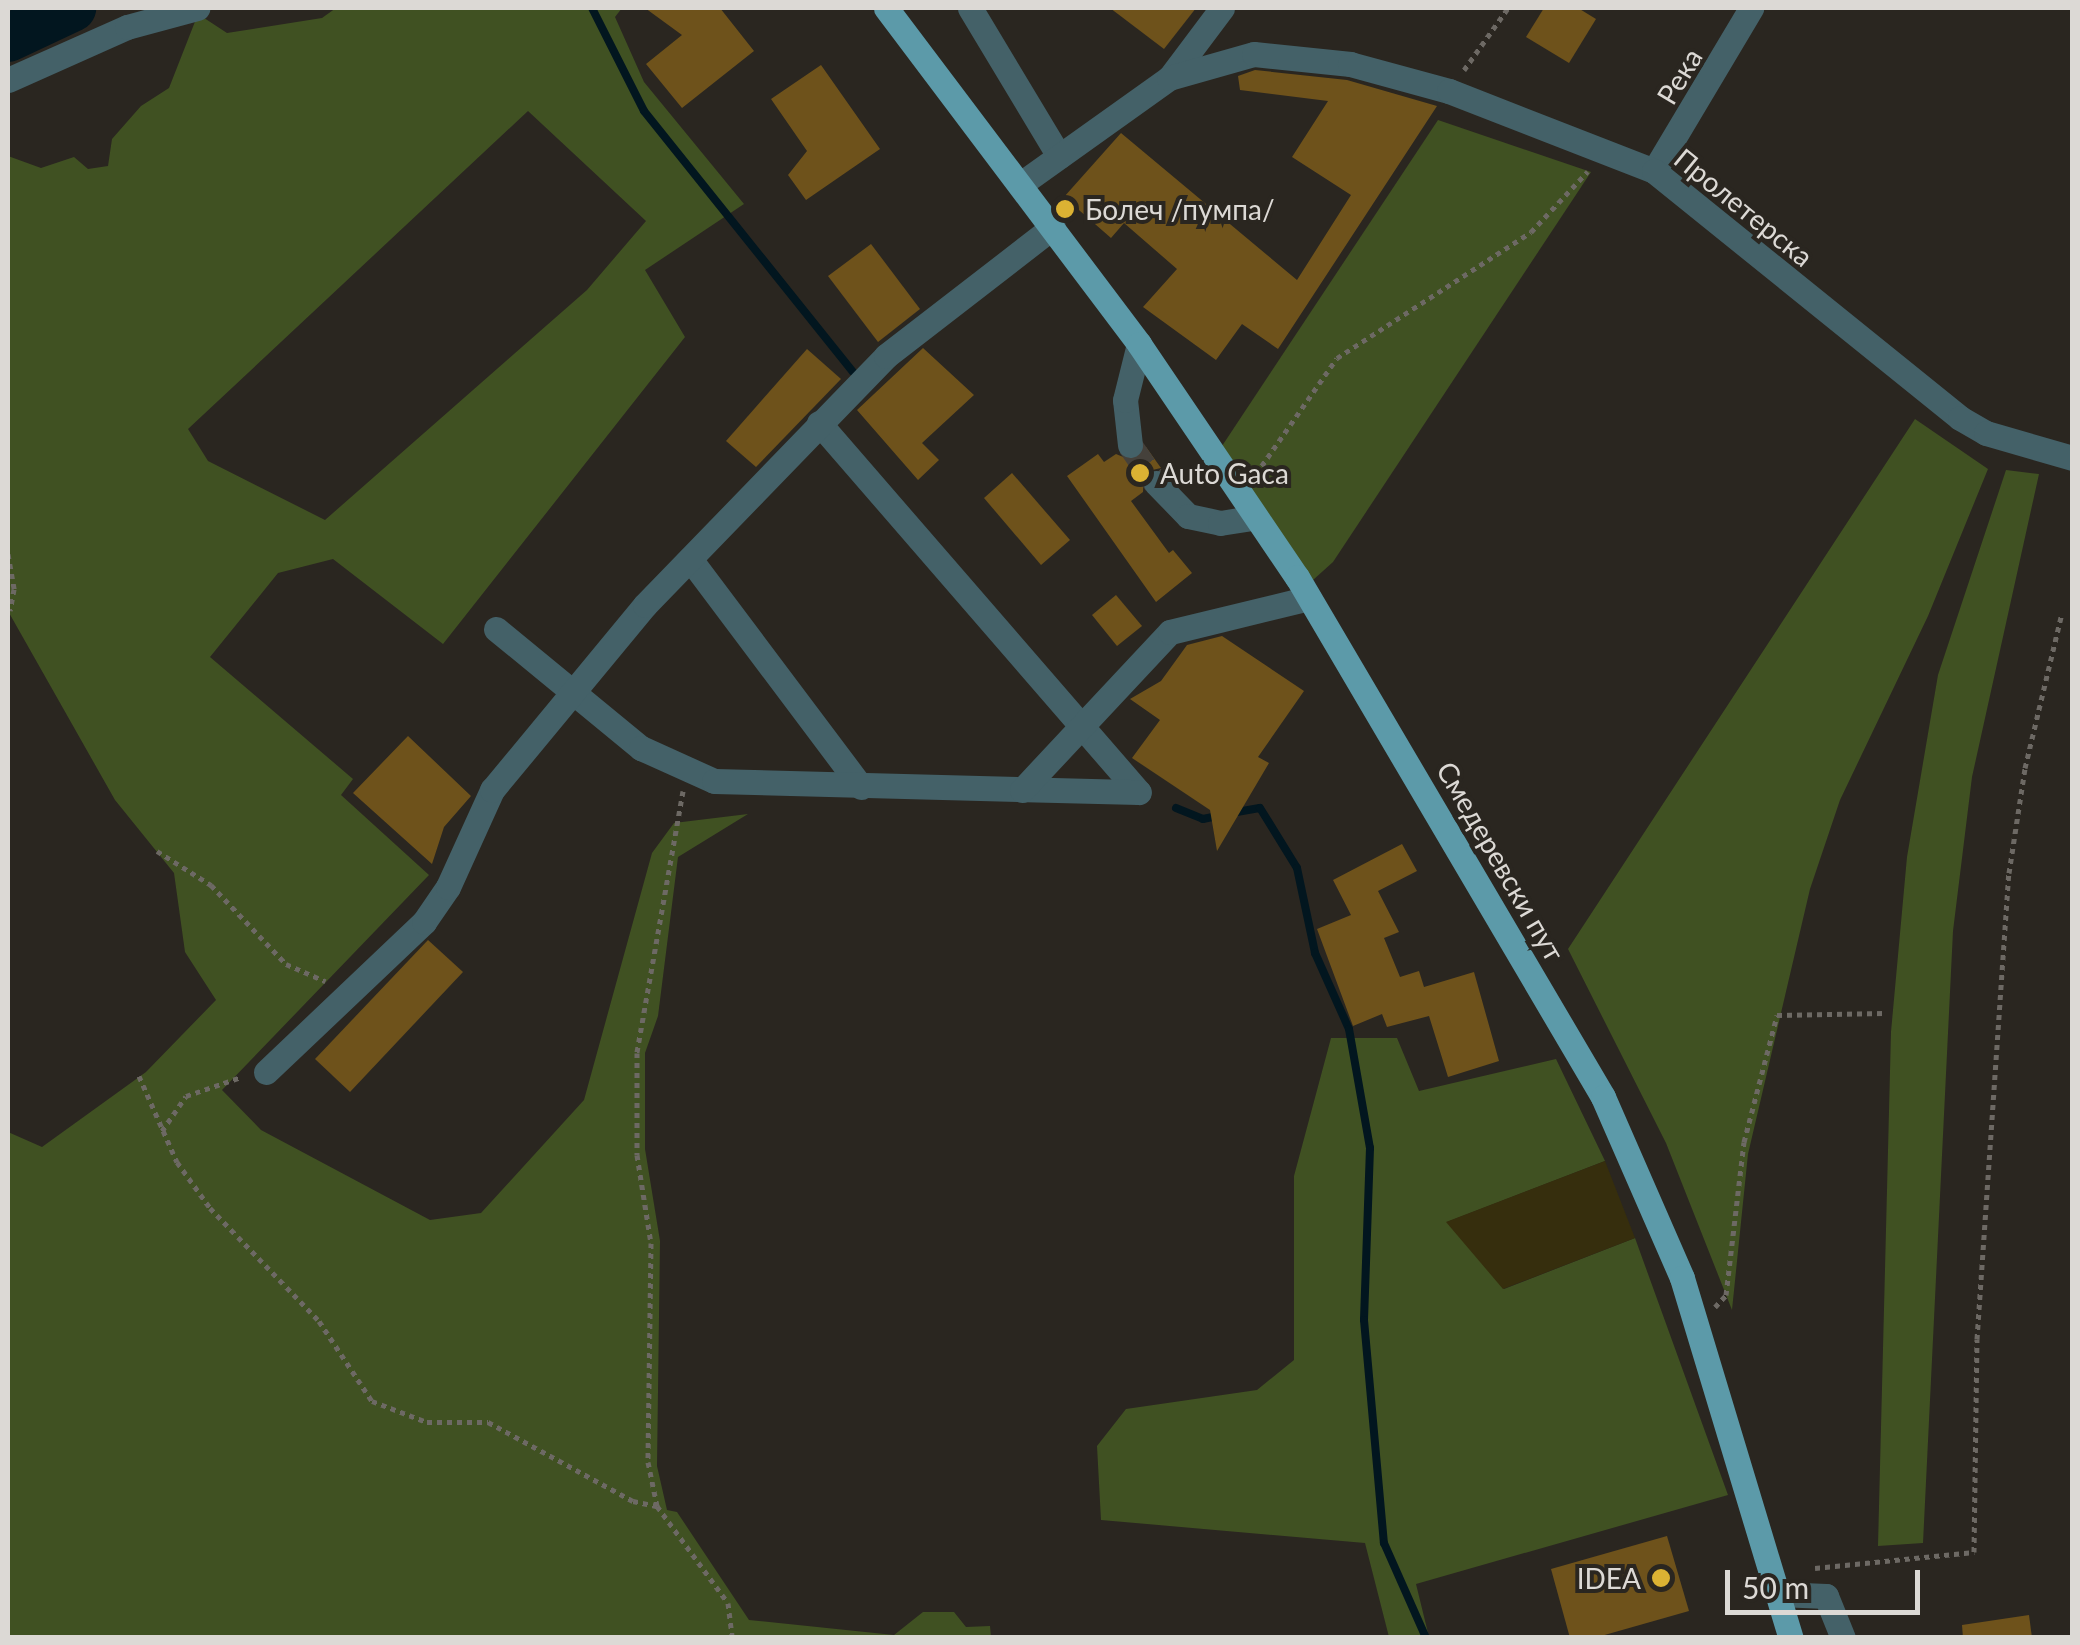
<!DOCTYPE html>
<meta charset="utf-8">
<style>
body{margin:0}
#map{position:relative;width:2080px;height:1645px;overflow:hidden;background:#2a2620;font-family:Lato,sans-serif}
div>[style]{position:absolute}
.green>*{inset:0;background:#405122}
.sand>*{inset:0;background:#362e0d}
.stream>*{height:8px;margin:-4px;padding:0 4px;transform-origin:4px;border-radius:4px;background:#02161f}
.river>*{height:48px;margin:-24px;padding:0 24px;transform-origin:24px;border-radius:24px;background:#02161f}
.building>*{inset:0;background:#6e521b}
.minor-tunnel>*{height:25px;margin-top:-12.5px;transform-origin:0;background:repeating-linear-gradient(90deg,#45413b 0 25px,transparent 0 37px)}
.path>*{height:5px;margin-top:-2.5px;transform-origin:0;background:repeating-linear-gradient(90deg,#6d6964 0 5px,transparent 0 10px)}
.minor>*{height:25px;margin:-12.5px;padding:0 12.5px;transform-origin:12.5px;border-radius:12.5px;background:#446168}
.major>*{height:25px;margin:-12.5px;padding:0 12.5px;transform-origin:12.5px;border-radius:12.5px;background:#5c9aa9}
.dots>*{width:28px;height:28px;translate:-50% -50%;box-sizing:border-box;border:5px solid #2a2620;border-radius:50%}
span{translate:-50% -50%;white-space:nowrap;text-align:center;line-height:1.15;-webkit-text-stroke:8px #2a2620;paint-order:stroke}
.street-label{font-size:28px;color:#dcd9d5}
.poi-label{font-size:28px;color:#dcd9d5}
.left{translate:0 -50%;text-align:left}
.right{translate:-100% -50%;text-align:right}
.frame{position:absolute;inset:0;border:10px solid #dcd9d5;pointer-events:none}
.scale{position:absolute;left:1725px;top:1570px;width:195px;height:45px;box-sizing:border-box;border:5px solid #dcd9d5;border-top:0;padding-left:12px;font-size:30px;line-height:35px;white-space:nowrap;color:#dcd9d5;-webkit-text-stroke:8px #2a2620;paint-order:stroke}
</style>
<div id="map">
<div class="green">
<i style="clip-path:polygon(evenodd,336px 8px,622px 8px,615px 17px,644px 82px,744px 204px,645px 270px,685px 337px,443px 644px,333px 559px,278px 573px,210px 657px,353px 779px,341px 795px,429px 875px,222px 1090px,261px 1130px,430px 1220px,481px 1213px,584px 1100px,652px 853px,674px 823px,748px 814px,678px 857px,658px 1016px,645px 1053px,645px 1149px,660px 1241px,657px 1466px,667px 1510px,677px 1512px,749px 1620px,894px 1635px,923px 1612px,954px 1612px,966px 1627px,990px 1626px,991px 1637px,8px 1638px,8px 1132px,42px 1147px,146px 1072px,216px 1000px,185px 952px,174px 873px,115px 800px,8px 611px,8px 156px,41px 168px,74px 157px,88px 169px,108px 166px,112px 139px,141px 106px,169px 88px,198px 14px,227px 33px,322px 18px,336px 8px,528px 111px,646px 221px,587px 290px,325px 520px,208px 461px,188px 429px,528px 111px)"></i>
<i style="clip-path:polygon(1438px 120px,1591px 172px,1333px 562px,1313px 580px,1222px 446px)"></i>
<i style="clip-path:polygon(1915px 419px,1988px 469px,1928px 616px,1840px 800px,1810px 889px,1748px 1154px,1732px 1310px,1666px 1143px,1568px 949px)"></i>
<i style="clip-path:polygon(2006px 470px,2039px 474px,1972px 777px,1953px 931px,1923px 1543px,1878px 1546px,1891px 1032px,1907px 857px,1938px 675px)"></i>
<i style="clip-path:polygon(1331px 1038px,1397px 1038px,1419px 1091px,1556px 1059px,1605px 1161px,1447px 1222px,1504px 1289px,1635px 1238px,1728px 1495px,1416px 1584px,1429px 1637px,1389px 1637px,1365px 1543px,1101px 1520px,1097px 1446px,1126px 1409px,1257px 1390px,1294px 1360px,1294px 1176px)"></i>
</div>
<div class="sand">
<i style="clip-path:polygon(1605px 1161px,1635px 1238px,1503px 1289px,1446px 1222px)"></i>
</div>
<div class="stream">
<i style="left:592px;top:8px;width:115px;rotate:63.2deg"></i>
<i style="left:644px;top:111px;width:334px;rotate:51.3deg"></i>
<i style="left:1176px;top:808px;width:29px;rotate:22deg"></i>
<i style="left:1203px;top:819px;width:14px;rotate:-12deg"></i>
<i style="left:1231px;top:813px;width:29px;rotate:-10deg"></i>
<i style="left:1260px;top:808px;width:70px;rotate:58.3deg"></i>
<i style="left:1297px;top:868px;width:87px;rotate:78deg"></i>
<i style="left:1315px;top:953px;width:83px;rotate:65.9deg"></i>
<i style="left:1349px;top:1029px;width:121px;rotate:80deg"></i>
<i style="left:1370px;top:1148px;width:172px;rotate:92deg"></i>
<i style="left:1364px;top:1320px;width:224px;rotate:84.9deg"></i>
<i style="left:1384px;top:1543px;width:104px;rotate:66.1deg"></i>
</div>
<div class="river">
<i style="left:8px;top:38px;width:71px;rotate:-25.1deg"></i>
</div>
<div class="building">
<i style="clip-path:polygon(645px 8px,720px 8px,754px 51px,682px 108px,646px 64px,682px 35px)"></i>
<i style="clip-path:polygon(1110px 8px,1196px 8px,1164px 49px)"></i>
<i style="clip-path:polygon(1544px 8px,1578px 8px,1596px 19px,1569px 63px,1526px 37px)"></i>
<i style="clip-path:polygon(821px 65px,880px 149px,806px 200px,788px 175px,807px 151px,771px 99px)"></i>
<i style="clip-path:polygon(1255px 70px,1347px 80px,1437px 106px,1278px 349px,1242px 324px,1216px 360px,1143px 307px,1177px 269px,1124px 223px,1111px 238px,1064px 197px,1121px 133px,1297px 280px,1351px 195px,1292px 157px,1328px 101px,1240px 90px,1238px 76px)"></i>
<i style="clip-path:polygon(871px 244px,920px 309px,878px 342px,828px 276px)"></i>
<i style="clip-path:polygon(923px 348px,974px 395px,922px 443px,939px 460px,918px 480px,857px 410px)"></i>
<i style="clip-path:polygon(807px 349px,841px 379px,756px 467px,726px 441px)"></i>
<i style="clip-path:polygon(1146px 447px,1161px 468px,1144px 472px,1143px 492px,1131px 501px,1169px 553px,1173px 550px,1192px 573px,1156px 602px,1067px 476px,1098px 454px,1104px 462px,1116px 454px,1133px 461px)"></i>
<i style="clip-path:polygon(1012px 473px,1070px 540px,1041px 565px,984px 498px)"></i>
<i style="clip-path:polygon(1116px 595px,1142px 626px,1117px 646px,1092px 615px)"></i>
<i style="clip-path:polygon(1222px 636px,1304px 691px,1258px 757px,1269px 763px,1217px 851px,1210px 810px,1132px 758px,1160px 720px,1130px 699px,1161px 681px,1187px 645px)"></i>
<i style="clip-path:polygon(408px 736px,471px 796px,444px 827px,432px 864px,353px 793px)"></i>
<i style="clip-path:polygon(1402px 844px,1417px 871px,1378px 891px,1399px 932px,1384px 938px,1400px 977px,1419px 971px,1424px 987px,1474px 972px,1499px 1061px,1448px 1077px,1429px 1016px,1387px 1027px,1382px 1014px,1353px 1026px,1317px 929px,1351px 915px,1333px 880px)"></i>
<i style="clip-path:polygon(428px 940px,463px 972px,350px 1092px,315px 1059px)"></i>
<i style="clip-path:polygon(1667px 1536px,1689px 1611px,1594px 1638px,1570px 1638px,1551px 1569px)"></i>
<i style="clip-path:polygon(2029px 1615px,2032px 1638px,1963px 1638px,1962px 1625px)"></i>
</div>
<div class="minor-tunnel">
<i style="left:1130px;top:445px;width:46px;rotate:55.6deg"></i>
</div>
<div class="path">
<i style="left:1464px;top:70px;width:76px;rotate:-54.6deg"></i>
<i style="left:1256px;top:474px;width:141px;rotate:-55.1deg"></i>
<i style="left:1337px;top:358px;width:231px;rotate:-33deg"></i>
<i style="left:1531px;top:232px;width:83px;rotate:-46.9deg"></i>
<i style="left:8px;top:554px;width:36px;rotate:80deg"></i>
<i style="left:14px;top:589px;width:22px;rotate:100deg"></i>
<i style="left:683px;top:791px;width:266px;rotate:100deg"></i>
<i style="left:637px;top:1053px;width:102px;rotate:90deg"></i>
<i style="left:637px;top:1155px;width:89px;rotate:81deg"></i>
<i style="left:651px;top:1243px;width:219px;rotate:90.8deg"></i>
<i style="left:648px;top:1462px;width:45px;rotate:78.4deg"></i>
<i style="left:657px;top:1506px;width:120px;rotate:53.8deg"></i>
<i style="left:728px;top:1603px;width:35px;rotate:83deg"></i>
<i style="left:157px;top:851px;width:64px;rotate:32.2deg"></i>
<i style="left:211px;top:885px;width:109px;rotate:46.5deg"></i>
<i style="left:286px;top:964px;width:43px;rotate:23.6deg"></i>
<i style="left:139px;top:1076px;width:94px;rotate:66.2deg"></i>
<i style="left:177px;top:1162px;width:57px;rotate:54.3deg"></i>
<i style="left:210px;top:1208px;width:157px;rotate:46deg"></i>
<i style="left:319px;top:1321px;width:96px;rotate:56.5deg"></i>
<i style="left:372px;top:1401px;width:59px;rotate:20.9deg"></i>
<i style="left:427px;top:1422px;width:61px"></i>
<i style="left:488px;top:1422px;width:165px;rotate:28.6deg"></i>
<i style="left:633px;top:1501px;width:25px;rotate:12deg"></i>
<i style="left:162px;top:1131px;width:42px;rotate:-55.6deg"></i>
<i style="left:186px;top:1096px;width:58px;rotate:-19.1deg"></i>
<i style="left:1715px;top:1307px;width:16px;rotate:-47deg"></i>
<i style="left:1726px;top:1295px;width:154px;rotate:-83.3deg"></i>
<i style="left:1744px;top:1142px;width:131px;rotate:-75.4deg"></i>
<i style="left:1777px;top:1015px;width:107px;rotate:-1.1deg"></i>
<i style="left:1815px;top:1568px;width:160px;rotate:-5.7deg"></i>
<i style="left:1974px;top:1552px;width:213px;rotate:-89.2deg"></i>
<i style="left:1977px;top:1339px;width:467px;rotate:-86.1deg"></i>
<i style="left:2009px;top:873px;width:106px;rotate:-81.3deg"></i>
<i style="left:2025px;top:768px;width:159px;rotate:-76.6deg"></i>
</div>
<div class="minor">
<i style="left:970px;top:8px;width:173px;rotate:59deg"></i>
<i style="left:1171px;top:76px;width:85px;rotate:-53.1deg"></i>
<i style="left:8px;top:80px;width:130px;rotate:-24deg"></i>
<i style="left:127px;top:27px;width:73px;rotate:-15.2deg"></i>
<i style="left:1654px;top:171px;width:190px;rotate:-59.2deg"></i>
<i style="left:1022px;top:183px;width:181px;rotate:-35.5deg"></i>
<i style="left:1169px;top:78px;width:88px;rotate:-15.8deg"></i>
<i style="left:1254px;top:54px;width:97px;rotate:5.9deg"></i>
<i style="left:1350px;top:64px;width:103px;rotate:15.3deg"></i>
<i style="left:1449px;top:91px;width:220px;rotate:21.3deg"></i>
<i style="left:1654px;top:171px;width:393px;rotate:38.9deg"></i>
<i style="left:1960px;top:418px;width:30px;rotate:30deg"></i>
<i style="left:1986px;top:433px;width:90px;rotate:16.2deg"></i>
<i style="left:819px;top:423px;width:488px;rotate:49.1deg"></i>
<i style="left:1130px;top:445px;width:45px;rotate:-96.3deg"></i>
<i style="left:1125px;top:400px;width:58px;rotate:-76deg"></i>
<i style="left:1156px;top:483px;width:46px;rotate:45.9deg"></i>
<i style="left:1188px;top:516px;width:33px;rotate:12deg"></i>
<i style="left:1220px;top:523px;width:36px;rotate:-9deg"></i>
<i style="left:690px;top:559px;width:285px;rotate:53.1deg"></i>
<i style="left:496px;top:629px;width:188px;rotate:39.4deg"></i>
<i style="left:641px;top:748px;width:80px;rotate:24.3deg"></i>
<i style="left:714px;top:781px;width:425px;rotate:1.5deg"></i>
<i style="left:1022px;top:790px;width:216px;rotate:-46.9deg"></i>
<i style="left:1170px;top:632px;width:143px;rotate:-13.7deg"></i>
<i style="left:266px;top:1072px;width:218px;rotate:-43.5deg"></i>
<i style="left:424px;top:922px;width:42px;rotate:-55.6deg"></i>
<i style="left:448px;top:887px;width:107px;rotate:-65.6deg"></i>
<i style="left:492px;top:790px;width:240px;rotate:-50.4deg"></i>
<i style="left:645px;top:605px;width:347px;rotate:-45.9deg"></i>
<i style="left:886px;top:356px;width:211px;rotate:-37.7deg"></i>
<i style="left:1779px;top:1594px;width:47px;rotate:2.4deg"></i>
<i style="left:1826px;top:1596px;width:45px;rotate:68deg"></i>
</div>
<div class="major">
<i style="left:886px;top:8px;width:421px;rotate:53deg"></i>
<i style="left:1139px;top:344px;width:282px;rotate:55.9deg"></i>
<i style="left:1297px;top:577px;width:603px;rotate:59.52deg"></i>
<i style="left:1603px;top:1097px;width:197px;rotate:66.4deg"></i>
<i style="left:1682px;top:1278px;width:376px;rotate:73.2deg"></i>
</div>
<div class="dots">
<i style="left:1065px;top:209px;background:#dbb233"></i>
<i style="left:1140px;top:473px;background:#dbb233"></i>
<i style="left:1661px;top:1578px;background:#dbb233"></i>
</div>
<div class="street-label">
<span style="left:1679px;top:76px;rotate:-59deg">Река</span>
<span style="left:1744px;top:207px;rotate:39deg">Пролетерска</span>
<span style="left:1501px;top:861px;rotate:60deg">Смедеревски пут</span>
</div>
<div class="poi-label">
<span class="left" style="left:1085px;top:209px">Болеч /пумпа/</span>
<span class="left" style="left:1160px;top:473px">Auto Gaca</span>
<span class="right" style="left:1641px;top:1578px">IDEA</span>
</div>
<div class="frame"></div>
<div class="scale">50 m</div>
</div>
